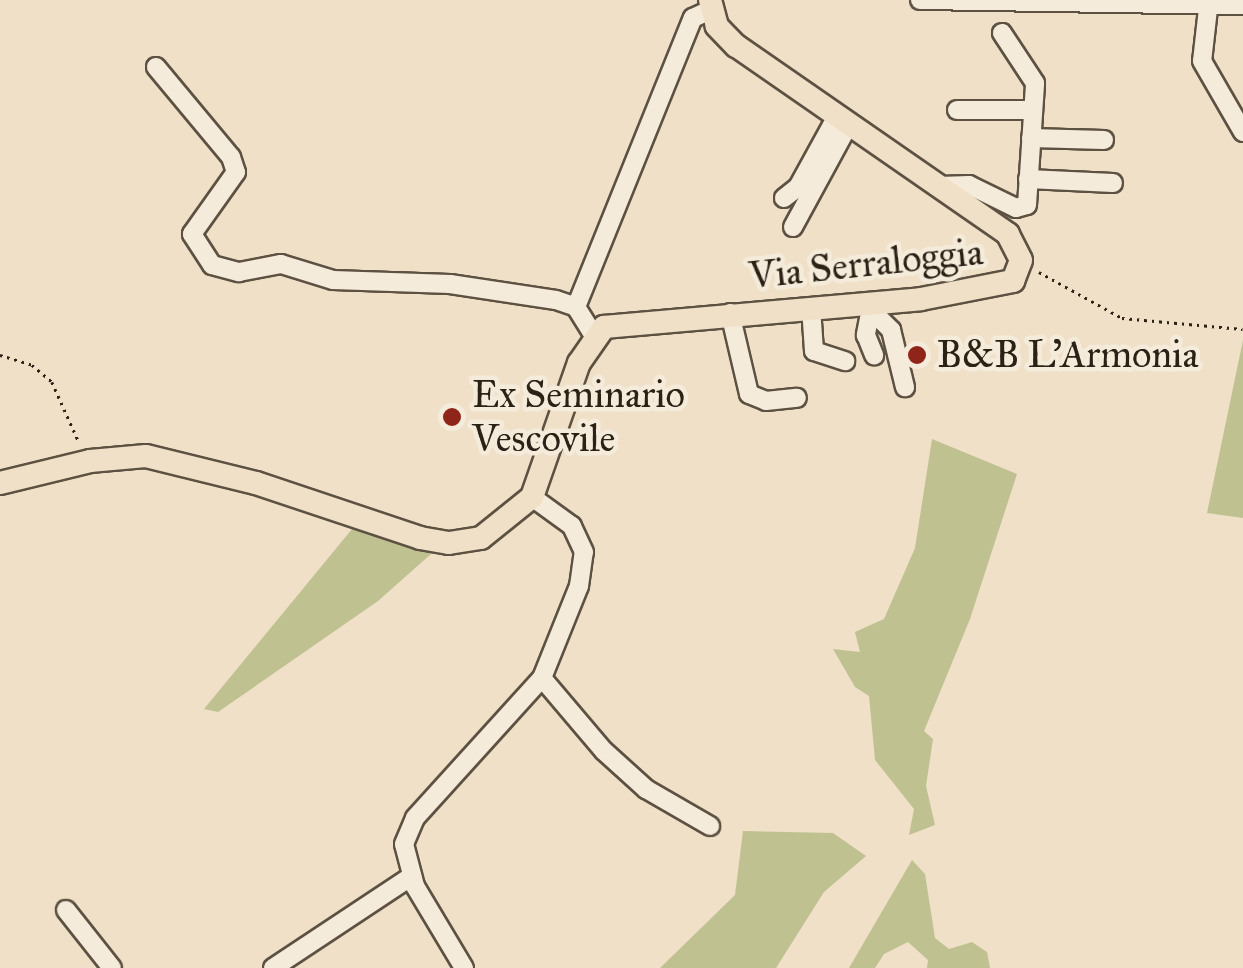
<!DOCTYPE html>
<style>
body{margin:0}
#map{position:relative;width:1243px;height:968px;overflow:hidden;background:#efe0c7;font-family:"IM FELL Great Primer",serif}
div>[style]{position:absolute}
.green>*{inset:0;background:#bfc191}
.path>*{height:2.5px;margin-top:-1.25px;transform-origin:0;background:repeating-linear-gradient(90deg,#2c2115 0 2.5px,transparent 0 7.5px)}
.roads{filter:drop-shadow(2px 0 #5d5142) drop-shadow(-2px 0 #5d5142) drop-shadow(0 2px #5d5142) drop-shadow(0 -2px #5d5142)}
.minor>*{height:18px;margin:-9px;padding:0 9px;transform-origin:9px;border-radius:9px;background:#f5ebdb}
.major>*{height:22px;margin:-11px;padding:0 11px;transform-origin:11px;border-radius:11px;background:#efe0c7}
.dots>*{width:28px;height:28px;translate:-50% -50%;box-sizing:border-box;border:5px solid #f5ebdb;border-radius:50%}
span{translate:-50% -50%;white-space:nowrap;text-align:center;line-height:1.15;-webkit-text-stroke:9px #f5ebdb;paint-order:stroke}
.street-label{font-size:38px;color:#2c2115}
.poi-label{font-size:38px;color:#2c2115}
.left{translate:0 -50%;text-align:left}
</style>
<div id="map">
<div class="green">
<i style="clip-path:polygon(1243px 340px,1243px 518px,1207px 513px)"></i>
<i style="clip-path:polygon(932px 439px,1017px 474px,970px 619px,924px 731px,933px 739px,926px 786px,935px 825px,909px 835px,914px 809px,875px 760px,869px 696px,855px 687px,833px 649px,860px 652px,855px 632px,884px 619px,915px 548px)"></i>
<i style="clip-path:polygon(357px 523px,440px 546px,378px 601px,218px 712px,204px 709px)"></i>
<i style="clip-path:polygon(743px 831px,833px 833px,866px 856px,824px 892px,776px 968px,660px 968px,735px 895px)"></i>
<i style="clip-path:polygon(912px 860px,925px 874px,935px 938px,949px 949px,972px 942px,987px 952px,990px 968px,927px 968px,928px 960px,908px 942px,884px 954px,875px 968px,849px 968px)"></i>
</div>
<div class="path">
<i style="left:1039px;top:272px;width:95px;rotate:29deg"></i>
<i style="left:1122px;top:318px;width:121px;rotate:5.2deg"></i>
<i style="left:0;top:355px;width:34px;rotate:17deg"></i>
<i style="left:32px;top:365px;width:26px;rotate:40deg"></i>
<i style="left:52px;top:382px;width:66px;rotate:65.8deg"></i>
</div>
<div class="roads">
<div class="minor">
<i style="left:920px;top:0;width:323px;rotate:0.9deg"></i>
<i style="left:1209px;top:0;width:61px;rotate:96.5deg"></i>
<i style="left:1202px;top:61px;width:82px;rotate:60deg"></i>
<i style="left:156px;top:67px;width:117px;rotate:50.2deg"></i>
<i style="left:231px;top:157px;width:16px;rotate:72deg"></i>
<i style="left:236px;top:172px;width:76px;rotate:125.4deg"></i>
<i style="left:192px;top:234px;width:37px;rotate:57deg"></i>
<i style="left:212px;top:265px;width:28px;rotate:15deg"></i>
<i style="left:239px;top:272px;width:43px;rotate:-10.8deg"></i>
<i style="left:281px;top:264px;width:54px;rotate:17.1deg"></i>
<i style="left:333px;top:280px;width:117px;rotate:2deg"></i>
<i style="left:450px;top:284px;width:107px;rotate:8.6deg"></i>
<i style="left:556px;top:300px;width:21px;rotate:19deg"></i>
<i style="left:576px;top:307px;width:32px;rotate:58deg"></i>
<i style="left:957px;top:110px;width:76px"></i>
<i style="left:1031px;top:138px;width:73px;rotate:1.6deg"></i>
<i style="left:1028px;top:179px;width:85px;rotate:2.7deg"></i>
<i style="left:939px;top:186px;width:30px;rotate:-2deg"></i>
<i style="left:969px;top:185px;width:52px;rotate:26.1deg"></i>
<i style="left:1016px;top:208px;width:11px;rotate:-15deg"></i>
<i style="left:1027px;top:205px;width:122px;rotate:-86.2deg"></i>
<i style="left:1035px;top:83px;width:60px;rotate:-123.4deg"></i>
<i style="left:784px;top:198px;width:18px;rotate:-38deg"></i>
<i style="left:798px;top:187px;width:81px;rotate:-61.2deg"></i>
<i style="left:793px;top:227px;width:117px;rotate:-61.5deg"></i>
<i style="left:872px;top:303px;width:33px;rotate:101deg"></i>
<i style="left:866px;top:335px;width:22px;rotate:68deg"></i>
<i style="left:576px;top:307px;width:312px;rotate:-68deg"></i>
<i style="left:693px;top:18px;width:19px;rotate:-25deg"></i>
<i style="left:811px;top:307px;width:44px;rotate:86.1deg"></i>
<i style="left:814px;top:351px;width:33px;rotate:18deg"></i>
<i style="left:870px;top:309px;width:30px;rotate:45deg"></i>
<i style="left:891px;top:330px;width:59px;rotate:76.2deg"></i>
<i style="left:730px;top:313px;width:83px;rotate:76.8deg"></i>
<i style="left:749px;top:394px;width:18px;rotate:22deg"></i>
<i style="left:766px;top:401px;width:31px;rotate:-6deg"></i>
<i style="left:542px;top:678px;width:96px;rotate:49.7deg"></i>
<i style="left:604px;top:751px;width:57px;rotate:42.1deg"></i>
<i style="left:646px;top:789px;width:74px;rotate:30deg"></i>
<i style="left:66px;top:910px;width:74px;rotate:51.6deg"></i>
<i style="left:273px;top:968px;width:167px;rotate:-33.5deg"></i>
<i style="left:464px;top:968px;width:96px;rotate:-120.9deg"></i>
<i style="left:415px;top:886px;width:43px;rotate:-104.7deg"></i>
<i style="left:404px;top:844px;width:28px;rotate:-67deg"></i>
<i style="left:415px;top:818px;width:189px;rotate:-47.8deg"></i>
<i style="left:542px;top:678px;width:99px;rotate:-68.1deg"></i>
<i style="left:579px;top:586px;width:34px;rotate:-82deg"></i>
<i style="left:584px;top:552px;width:29px;rotate:-115deg"></i>
<i style="left:572px;top:526px;width:49px;rotate:-144.1deg"></i>
</div>
<div class="major">
<i style="left:0;top:483px;width:93px;rotate:-13.7deg"></i>
<i style="left:90px;top:461px;width:56px;rotate:-5.1deg"></i>
<i style="left:146px;top:456px;width:113px;rotate:13.8deg"></i>
<i style="left:256px;top:483px;width:173px;rotate:18.5deg"></i>
<i style="left:420px;top:538px;width:29px;rotate:10deg"></i>
<i style="left:449px;top:543px;width:32px;rotate:-9deg"></i>
<i style="left:481px;top:538px;width:65px;rotate:-38.8deg"></i>
<i style="left:532px;top:497px;width:142px;rotate:-70.7deg"></i>
<i style="left:579px;top:363px;width:44px;rotate:-55.2deg"></i>
<i style="left:604px;top:327px;width:318px;rotate:-5deg"></i>
<i style="left:921px;top:299px;width:94px;rotate:-11.1deg"></i>
<i style="left:1013px;top:281px;width:22px;rotate:-69deg"></i>
<i style="left:1021px;top:260px;width:29px;rotate:-117deg"></i>
<i style="left:1008px;top:234px;width:331px;rotate:-145.3deg"></i>
<i style="left:736px;top:46px;width:28px;rotate:-134deg"></i>
<i style="left:717px;top:26px;width:27px;rotate:-105deg"></i>
</div>
</div>
<div class="dots">
<i style="left:917px;top:355px;background:#8f2418"></i>
<i style="left:452px;top:417px;background:#8f2418"></i>
</div>
<div class="street-label">
<span style="left:866px;top:264px;rotate:-6deg">Via Serraloggia</span>
</div>
<div class="poi-label">
<span class="left" style="left:937px;top:355px">B&amp;B L'Armonia</span>
<span class="left" style="left:472px;top:417px">Ex Seminario<br>Vescovile</span>
</div>
</div>
